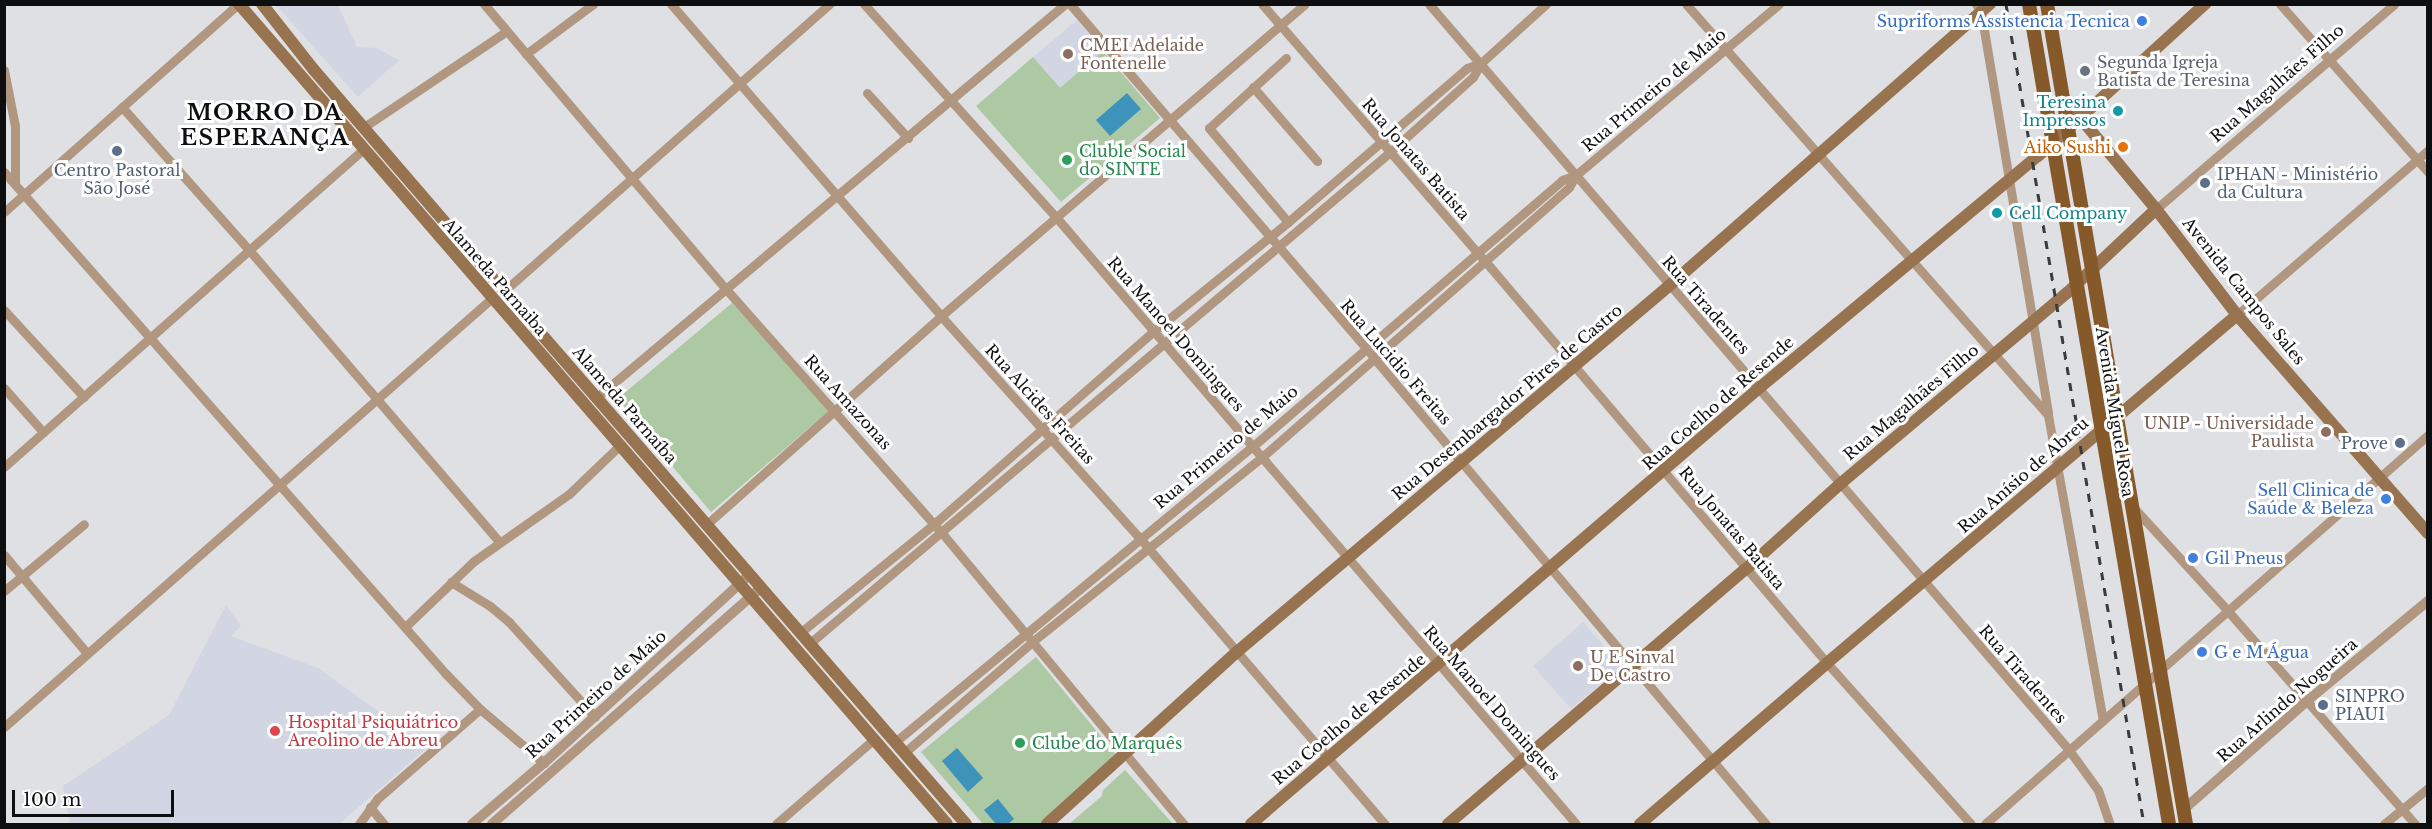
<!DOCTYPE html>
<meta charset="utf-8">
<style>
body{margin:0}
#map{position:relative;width:2432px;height:829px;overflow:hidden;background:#dee0e4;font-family:"Libre Baskerville",serif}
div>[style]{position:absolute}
.built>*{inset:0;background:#d2d6e2}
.green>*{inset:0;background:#adc9a3}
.water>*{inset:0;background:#3e93bb}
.minor>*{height:9px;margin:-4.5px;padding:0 4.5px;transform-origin:4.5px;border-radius:4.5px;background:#b1977f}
.tertiary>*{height:10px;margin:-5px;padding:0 5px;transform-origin:5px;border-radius:5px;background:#b1977f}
.secondary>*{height:12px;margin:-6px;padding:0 6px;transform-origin:6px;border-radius:6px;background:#987350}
.primary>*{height:14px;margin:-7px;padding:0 7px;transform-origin:7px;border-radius:7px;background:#86592b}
.rail>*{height:3px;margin-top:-1.5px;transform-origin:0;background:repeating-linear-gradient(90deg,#3a3b3d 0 8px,transparent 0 16px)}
.dots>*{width:16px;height:16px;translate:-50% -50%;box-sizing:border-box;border:3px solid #fff;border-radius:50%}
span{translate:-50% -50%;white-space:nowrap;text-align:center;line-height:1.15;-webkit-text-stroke:6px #fff;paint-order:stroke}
.shop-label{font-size:16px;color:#366cbe}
.right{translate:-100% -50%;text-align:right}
.left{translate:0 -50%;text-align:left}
.education-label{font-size:16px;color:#785e54}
.worship-label{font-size:16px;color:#5b616d}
.street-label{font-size:16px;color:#0d0e0f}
.culture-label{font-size:16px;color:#0d838f}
.food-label{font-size:16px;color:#c56008}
.leisure-label{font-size:16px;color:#27864d}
.service-label{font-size:16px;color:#4e5e75}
.health-label{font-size:16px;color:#be3a42}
.district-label{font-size:22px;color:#0d0e0f;font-weight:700;letter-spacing:1.5px}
.frame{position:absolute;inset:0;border:6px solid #0d0e0f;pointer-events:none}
.scale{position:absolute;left:12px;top:790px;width:162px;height:27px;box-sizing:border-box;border:3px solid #0d0e0f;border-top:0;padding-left:8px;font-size:18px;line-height:21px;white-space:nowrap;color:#0d0e0f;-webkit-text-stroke:4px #fff;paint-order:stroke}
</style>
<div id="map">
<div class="built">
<i style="clip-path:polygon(276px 5px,338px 5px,357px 47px,376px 48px,399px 60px,358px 97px)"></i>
<i style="clip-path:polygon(1077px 20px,1103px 51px,1060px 89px,1033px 57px)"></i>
<i style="clip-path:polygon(226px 605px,241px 626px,231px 636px,318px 668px,428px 747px,339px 824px,70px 824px,63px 786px,169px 715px)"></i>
<i style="clip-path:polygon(1583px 622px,1622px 666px,1571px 709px,1533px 666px)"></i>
</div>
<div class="green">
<i style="clip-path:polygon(1103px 51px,1160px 118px,1061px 202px,976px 106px,1033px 57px,1060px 88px)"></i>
<i style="clip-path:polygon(732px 303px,830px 410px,711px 512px,616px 400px)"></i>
<i style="clip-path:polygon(1036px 657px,1116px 755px,1040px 824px,983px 824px,921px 752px)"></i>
<i style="clip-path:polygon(1125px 770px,1173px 824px,1069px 824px,1102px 796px,1103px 790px)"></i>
</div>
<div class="water">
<i style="clip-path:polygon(1127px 93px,1141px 109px,1110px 136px,1096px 120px)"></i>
<i style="clip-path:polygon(957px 748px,983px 778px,968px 792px,942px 761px)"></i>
<i style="clip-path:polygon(998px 799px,1014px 819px,1008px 824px,996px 824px,984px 810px)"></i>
</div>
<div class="minor">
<i style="left:484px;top:4px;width:372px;rotate:49.7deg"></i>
<i style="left:725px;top:288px;width:327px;rotate:48.5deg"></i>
<i style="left:942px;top:533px;width:378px;rotate:50.3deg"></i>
<i style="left:671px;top:4px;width:413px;rotate:49.1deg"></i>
<i style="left:941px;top:316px;width:312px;rotate:48.2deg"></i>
<i style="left:1149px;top:549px;width:362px;rotate:49.4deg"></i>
<i style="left:864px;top:4px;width:287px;rotate:48deg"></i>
<i style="left:1056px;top:217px;width:799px;rotate:49.41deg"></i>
<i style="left:1070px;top:4px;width:467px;rotate:49.3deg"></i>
<i style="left:1374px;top:358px;width:609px;rotate:49.93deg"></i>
<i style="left:1262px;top:4px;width:340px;rotate:49.1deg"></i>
<i style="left:1485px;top:261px;width:528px;rotate:49.61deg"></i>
<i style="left:1827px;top:663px;width:216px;rotate:48.2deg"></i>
<i style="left:1429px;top:4px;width:983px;rotate:49.37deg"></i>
<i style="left:2069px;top:750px;width:49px;rotate:54.1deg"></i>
<i style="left:2098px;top:790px;width:36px;rotate:71deg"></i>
<i style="left:1686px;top:4px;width:548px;rotate:48.63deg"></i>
<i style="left:2048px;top:415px;width:310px;rotate:79.8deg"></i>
<i style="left:1976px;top:4px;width:9px;rotate:58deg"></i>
<i style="left:1981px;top:12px;width:406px;rotate:80.5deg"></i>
<i style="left:2280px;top:4px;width:224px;rotate:48.6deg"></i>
<i style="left:526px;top:54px;width:84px;rotate:-36.7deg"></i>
<i style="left:1286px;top:58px;width:104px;rotate:137.7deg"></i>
<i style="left:1209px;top:128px;width:123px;rotate:50deg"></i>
<i style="left:4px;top:70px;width:57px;rotate:78.9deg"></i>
<i style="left:15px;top:126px;width:57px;rotate:90deg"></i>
<i style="left:1253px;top:87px;width:98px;rotate:49.1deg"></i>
<i style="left:867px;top:93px;width:61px;rotate:47.7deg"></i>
<i style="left:122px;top:107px;width:193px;rotate:48.4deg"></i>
<i style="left:250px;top:251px;width:383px;rotate:49.4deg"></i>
<i style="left:364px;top:127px;width:172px;rotate:-33.9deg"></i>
<i style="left:4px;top:172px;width:669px;rotate:48.64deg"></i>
<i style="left:446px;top:674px;width:49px;rotate:45.8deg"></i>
<i style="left:480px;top:709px;width:84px;rotate:40.2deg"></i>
<i style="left:2156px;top:209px;width:314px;rotate:-40.7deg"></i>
<i style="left:4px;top:212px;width:313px;rotate:-41.6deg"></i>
<i style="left:504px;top:291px;width:434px;rotate:-41.4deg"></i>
<i style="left:4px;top:310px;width:118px;rotate:47.4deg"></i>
<i style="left:2237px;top:315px;width:252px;rotate:-40.8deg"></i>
<i style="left:4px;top:388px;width:59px;rotate:48.4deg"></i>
<i style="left:596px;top:398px;width:613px;rotate:-40.03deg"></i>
<i style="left:4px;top:467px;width:478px;rotate:-41.5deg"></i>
<i style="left:2134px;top:508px;width:138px;rotate:47.6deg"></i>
<i style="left:2227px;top:610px;width:285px;rotate:48.7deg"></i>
<i style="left:707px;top:524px;width:313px;rotate:-41.6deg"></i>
<i style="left:941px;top:316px;width:479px;rotate:-40.6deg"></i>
<i style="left:4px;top:555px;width:127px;rotate:49.8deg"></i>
<i style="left:451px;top:582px;width:46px;rotate:31.6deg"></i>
<i style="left:490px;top:606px;width:25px;rotate:40deg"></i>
<i style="left:509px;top:622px;width:128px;rotate:47.8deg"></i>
<i style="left:4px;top:591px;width:104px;rotate:-39.9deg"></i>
<i style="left:405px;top:627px;width:95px;rotate:-43.7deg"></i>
<i style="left:474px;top:561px;width:116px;rotate:-35.2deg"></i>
<i style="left:569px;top:494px;width:69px;rotate:-43.8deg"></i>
<i style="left:801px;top:632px;width:171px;rotate:-39.1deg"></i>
<i style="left:934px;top:524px;width:293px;rotate:-41.3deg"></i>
<i style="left:1154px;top:331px;width:173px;rotate:-39.1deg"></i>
<i style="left:1288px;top:222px;width:236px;rotate:-40.7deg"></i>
<i style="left:1467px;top:68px;width:15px;rotate:-20deg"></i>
<i style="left:810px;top:643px;width:760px;rotate:-40.25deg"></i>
<i style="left:1390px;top:152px;width:112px;rotate:-42.1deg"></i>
<i style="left:1473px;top:77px;width:16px;rotate:-60deg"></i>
<i style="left:1481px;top:63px;width:88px;rotate:-42.2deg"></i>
<i style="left:4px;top:727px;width:650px;rotate:-41.32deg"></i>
<i style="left:895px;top:742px;width:463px;rotate:-39.6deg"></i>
<i style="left:1252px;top:447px;width:409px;rotate:-40.7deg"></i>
<i style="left:1562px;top:180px;width:15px;rotate:-20deg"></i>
<i style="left:904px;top:753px;width:169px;rotate:-40.9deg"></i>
<i style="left:1032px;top:642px;width:294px;rotate:-38.8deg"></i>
<i style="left:1261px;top:458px;width:410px;rotate:-41.3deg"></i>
<i style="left:1569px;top:187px;width:14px;rotate:-60deg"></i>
<i style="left:1576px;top:175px;width:265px;rotate:-40.1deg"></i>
<i style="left:370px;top:807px;width:22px;rotate:51deg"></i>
<i style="left:359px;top:824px;width:31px;rotate:-54deg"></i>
<i style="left:377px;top:799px;width:137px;rotate:-41.1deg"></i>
<i style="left:776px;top:824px;width:130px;rotate:-40.9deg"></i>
<i style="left:1985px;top:824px;width:590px;rotate:-41.29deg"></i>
<i style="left:2384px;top:824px;width:57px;rotate:-39.3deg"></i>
</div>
<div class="tertiary">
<i style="left:2183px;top:810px;width:165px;rotate:-41.3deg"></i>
<i style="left:2307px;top:701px;width:157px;rotate:-39.6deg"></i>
<i style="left:472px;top:824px;width:94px;rotate:-40.3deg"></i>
<i style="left:544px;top:763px;width:274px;rotate:-42.5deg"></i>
<i style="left:492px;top:824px;width:353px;rotate:-41.3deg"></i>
</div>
<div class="secondary">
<i style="left:239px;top:4px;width:1083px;rotate:49.19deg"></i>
<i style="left:262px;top:4px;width:84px;rotate:51.8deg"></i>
<i style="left:314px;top:70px;width:291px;rotate:49.3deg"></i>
<i style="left:504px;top:291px;width:705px;rotate:49.08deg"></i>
<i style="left:2063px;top:97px;width:146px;rotate:50.3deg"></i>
<i style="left:2156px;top:209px;width:133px;rotate:52.6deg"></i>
<i style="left:2237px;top:315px;width:290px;rotate:48.8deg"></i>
<i style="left:1047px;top:824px;width:258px;rotate:-42.2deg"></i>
<i style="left:1238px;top:651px;width:566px;rotate:-40.27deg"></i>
<i style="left:1670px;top:285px;width:426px;rotate:-41.3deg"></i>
<i style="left:1251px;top:824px;width:668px;rotate:-40.63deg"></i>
<i style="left:1758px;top:389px;width:364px;rotate:-39.8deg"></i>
<i style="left:2038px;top:156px;width:226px;rotate:-42.3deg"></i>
<i style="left:1448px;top:824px;width:392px;rotate:-40.6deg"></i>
<i style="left:1746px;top:569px;width:127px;rotate:-42.1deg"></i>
<i style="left:1840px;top:484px;width:297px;rotate:-40.1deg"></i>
<i style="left:2067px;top:293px;width:122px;rotate:-43.3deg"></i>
<i style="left:1640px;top:824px;width:247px;rotate:-40.7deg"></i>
<i style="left:1827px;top:663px;width:538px;rotate:-40.32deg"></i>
</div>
<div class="primary">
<i style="left:2029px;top:4px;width:832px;rotate:80.31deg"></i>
<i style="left:2047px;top:4px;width:832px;rotate:80.38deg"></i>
</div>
<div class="rail">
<i style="left:2006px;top:4px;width:832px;rotate:80.45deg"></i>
</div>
<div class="dots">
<i style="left:2142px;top:21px;background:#3f7fe0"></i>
<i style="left:1068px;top:54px;background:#8d6e63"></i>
<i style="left:2085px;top:71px;background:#6b7280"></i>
<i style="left:2118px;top:111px;background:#0f9aa8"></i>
<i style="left:2123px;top:147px;background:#e8710a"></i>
<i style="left:117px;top:151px;background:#5c6f8a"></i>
<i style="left:1067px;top:160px;background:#2e9e5b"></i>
<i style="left:2205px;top:183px;background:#5c6f8a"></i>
<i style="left:1997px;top:213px;background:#0f9aa8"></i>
<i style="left:2326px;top:432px;background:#8d6e63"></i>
<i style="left:2400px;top:443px;background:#5c6f8a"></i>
<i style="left:2386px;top:499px;background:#3f7fe0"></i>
<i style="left:2193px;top:558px;background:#3f7fe0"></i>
<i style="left:2202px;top:652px;background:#3f7fe0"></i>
<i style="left:1578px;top:666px;background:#8d6e63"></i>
<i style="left:2323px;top:705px;background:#5c6f8a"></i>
<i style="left:275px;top:731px;background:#e0444e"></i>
<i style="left:1020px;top:743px;background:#2e9e5b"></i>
</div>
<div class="shop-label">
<span class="right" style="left:2130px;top:21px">Supriforms Assistencia Tecnica</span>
<span class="right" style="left:2374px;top:499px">Sell Clinica de<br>Saúde &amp; Beleza</span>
<span class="left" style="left:2205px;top:558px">Gil Pneus</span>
<span class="left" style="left:2214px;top:652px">G e M Água</span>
</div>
<div class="education-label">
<span class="left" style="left:1080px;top:54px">CMEI Adelaide<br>Fontenelle</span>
<span class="right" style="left:2314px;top:432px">UNIP - Universidade<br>Paulista</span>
<span class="left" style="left:1590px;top:666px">U E Sinval<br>De Castro</span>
</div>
<div class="worship-label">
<span class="left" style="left:2097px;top:71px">Segunda Igreja<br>Batista de Teresina</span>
</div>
<div class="street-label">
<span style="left:2277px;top:83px;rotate:-41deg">Rua Magalhães Filho</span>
<span style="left:1654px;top:90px;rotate:-40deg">Rua Primeiro de Maio</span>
<span style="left:1416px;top:159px;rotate:49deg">Rua Jonatas Batista</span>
<span style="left:495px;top:277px;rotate:49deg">Alameda Parnaiba</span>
<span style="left:2244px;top:291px;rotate:51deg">Avenida Campos Sales</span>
<span style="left:1706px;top:305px;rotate:49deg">Rua Tiradentes</span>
<span style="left:1176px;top:334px;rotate:49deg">Rua Manoel Domingues</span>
<span style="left:1396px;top:362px;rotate:49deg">Rua Lucidio Freitas</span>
<span style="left:848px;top:402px;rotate:48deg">Rua Amazonas</span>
<span style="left:1507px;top:402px;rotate:-40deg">Rua Desembargador Pires de Castro</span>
<span style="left:1911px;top:402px;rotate:-40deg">Rua Magalhães Filho</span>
<span style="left:1718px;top:403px;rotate:-41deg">Rua Coelho de Resende</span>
<span style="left:1040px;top:404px;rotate:48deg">Rua Alcides Freitas</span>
<span style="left:625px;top:405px;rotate:49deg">Alameda Parnaíba</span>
<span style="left:2115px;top:412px;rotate:81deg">Avenida Miguel Rosa</span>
<span style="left:1226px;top:447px;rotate:-40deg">Rua Primeiro de Maio</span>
<span style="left:2023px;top:475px;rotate:-41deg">Rua Anísio de Abreu</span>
<span style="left:1732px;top:528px;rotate:50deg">Rua Jonatas Batista</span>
<span style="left:2023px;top:674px;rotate:49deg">Rua Tiradentes</span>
<span style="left:596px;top:694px;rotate:-42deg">Rua Primeiro de Maio</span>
<span style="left:2287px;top:700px;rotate:-41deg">Rua Arlindo Nogueira</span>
<span style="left:1492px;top:703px;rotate:49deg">Rua Manoel Domingues</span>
<span style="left:1349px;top:719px;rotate:-40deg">Rua Coelho de Resende</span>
</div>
<div class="culture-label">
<span class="right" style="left:2106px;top:111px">Teresina<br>Impressos</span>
<span class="left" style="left:2009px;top:213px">Cell Company</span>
</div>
<div class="food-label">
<span class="right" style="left:2111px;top:147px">Aiko Sushi</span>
</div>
<div class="leisure-label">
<span class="left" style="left:1079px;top:160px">Cluble Social<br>do SINTE</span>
<span class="left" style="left:1032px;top:743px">Clube do Marquês</span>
</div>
<div class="service-label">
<span style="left:117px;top:179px">Centro Pastoral<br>São José</span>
<span class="left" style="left:2217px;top:183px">IPHAN - Ministério<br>da Cultura</span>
<span class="right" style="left:2388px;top:443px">Prove</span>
<span class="left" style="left:2335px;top:705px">SINPRO<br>PIAUI</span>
</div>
<div class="health-label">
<span class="left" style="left:288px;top:731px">Hospital Psiquiátrico<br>Areolino de Abreu</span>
</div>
<div class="district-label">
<span style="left:265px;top:125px">MORRO DA<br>ESPERANÇA</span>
</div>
<div class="frame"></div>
<div class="scale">100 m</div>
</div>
